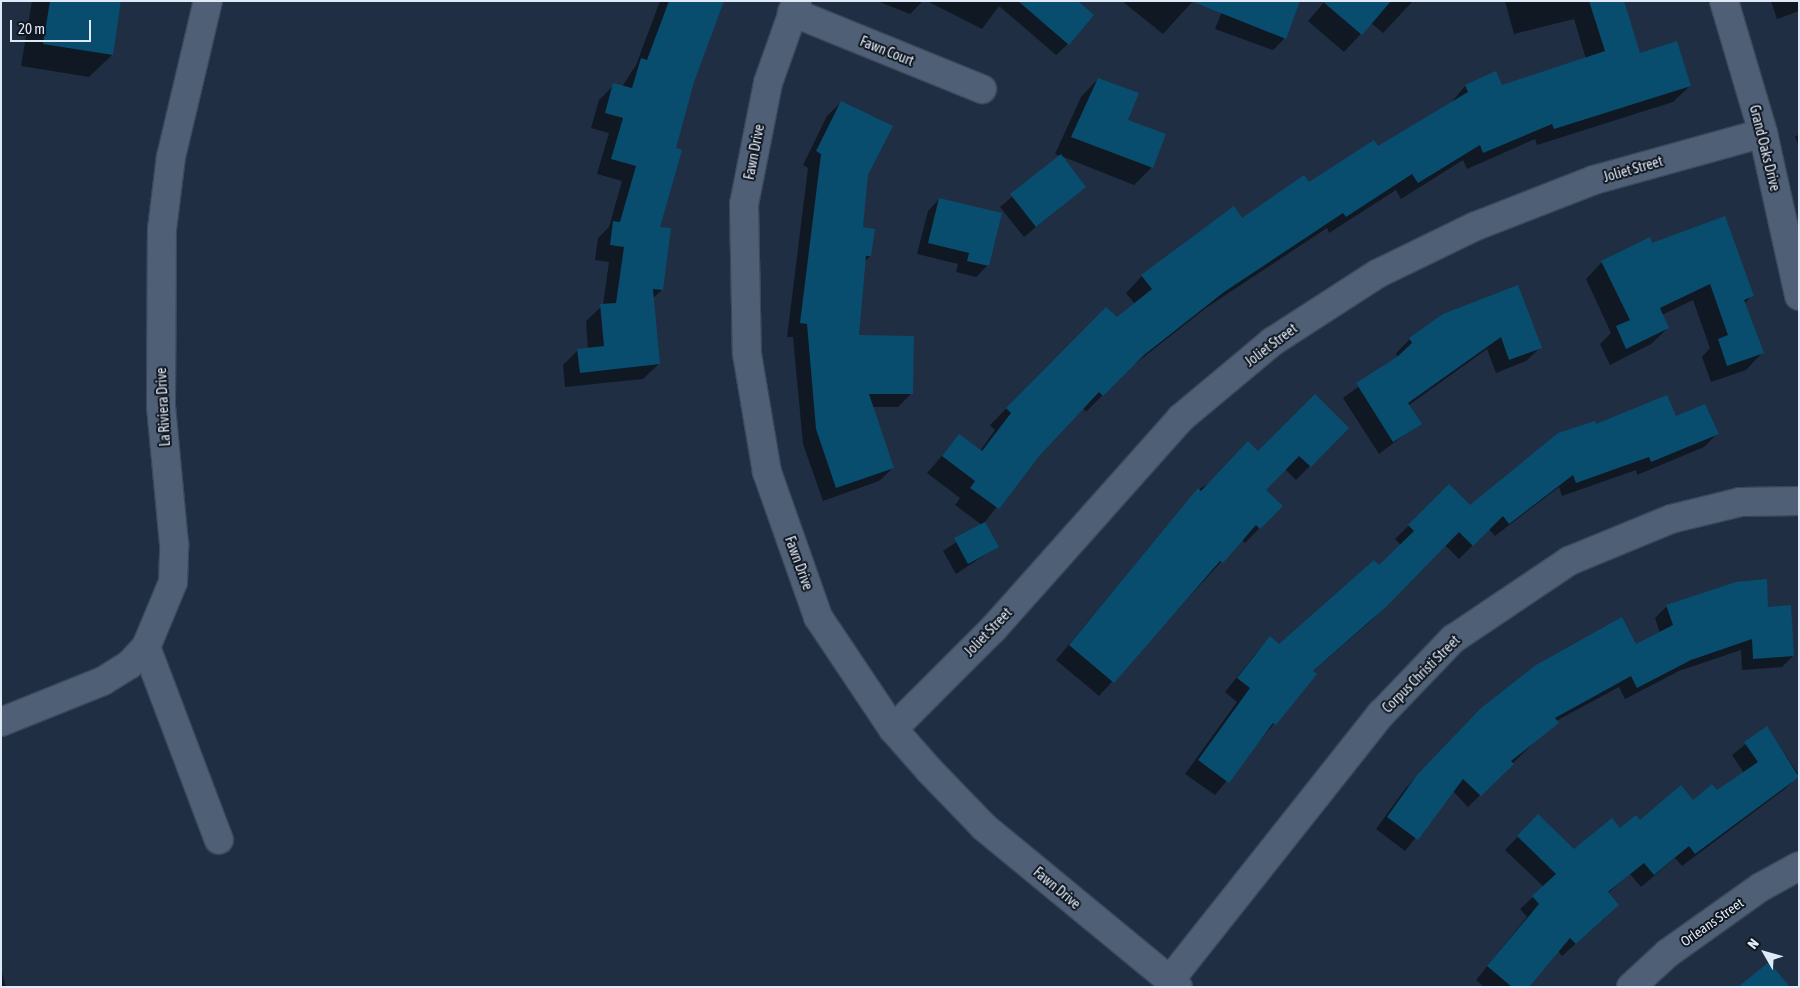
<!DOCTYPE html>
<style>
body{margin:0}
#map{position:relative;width:1800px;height:988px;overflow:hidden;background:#1f2e43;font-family:"Asap Condensed",sans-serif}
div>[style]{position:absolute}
.shadow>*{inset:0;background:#0007}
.building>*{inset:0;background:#084d6e}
.roads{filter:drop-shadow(1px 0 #3c485a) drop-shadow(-1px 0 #3c485a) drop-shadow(0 1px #3c485a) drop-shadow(0 -1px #3c485a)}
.minor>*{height:28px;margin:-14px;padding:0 14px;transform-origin:14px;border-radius:14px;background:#4e5f76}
span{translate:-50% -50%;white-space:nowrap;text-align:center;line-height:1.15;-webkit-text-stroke:4px #0f161f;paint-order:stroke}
.street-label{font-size:14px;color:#dfe9f7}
.frame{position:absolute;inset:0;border:2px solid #dfe9f7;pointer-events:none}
.north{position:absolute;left:1740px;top:928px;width:50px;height:50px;-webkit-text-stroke:4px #0f161f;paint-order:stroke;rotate:308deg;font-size:14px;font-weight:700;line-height:20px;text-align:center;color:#dfe9f7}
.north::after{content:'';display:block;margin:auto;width:18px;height:22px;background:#dfe9f7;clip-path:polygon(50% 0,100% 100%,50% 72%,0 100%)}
.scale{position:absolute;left:10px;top:20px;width:81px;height:22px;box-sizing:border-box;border:2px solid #dfe9f7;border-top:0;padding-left:6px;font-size:15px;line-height:18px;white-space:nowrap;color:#dfe9f7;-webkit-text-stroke:4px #0f161f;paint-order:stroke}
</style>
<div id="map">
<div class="shadow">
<i style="clip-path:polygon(32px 1px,121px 1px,112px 55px,89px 77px,21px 66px)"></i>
<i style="clip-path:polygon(660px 1px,717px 1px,674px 149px,658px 228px,662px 290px,652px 299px,659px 364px,643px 379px,565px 387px,563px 365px,578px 350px,588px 349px,586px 321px,603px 305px,609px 262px,595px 260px,598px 238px,609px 227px,622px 181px,597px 174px,609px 133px,591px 128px,599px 100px,614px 85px,622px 87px,636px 65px)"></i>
<i style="clip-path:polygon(877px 1px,923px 1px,910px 14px)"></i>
<i style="clip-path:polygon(927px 1px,1076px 1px,1068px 44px,1056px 55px,999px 6px,982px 29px)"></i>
<i style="clip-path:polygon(1122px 1px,1193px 1px,1163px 34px)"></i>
<i style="clip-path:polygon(1226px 1px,1299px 1px,1284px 39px,1273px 50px,1215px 29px)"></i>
<i style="clip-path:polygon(1325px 1px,1413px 1px,1383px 33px,1371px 23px,1344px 52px,1308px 21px)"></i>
<i style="clip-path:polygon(1505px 1px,1623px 1px,1640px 55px,1690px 86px,1673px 102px,1537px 145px,1535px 139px,1467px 169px,1463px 160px,1401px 199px,1396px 190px,1329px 233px,1327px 228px,1206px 308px,1126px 371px,1086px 412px,1083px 408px,1039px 454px,984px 523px,997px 547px,956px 574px,943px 551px,982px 525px,955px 505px,960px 498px,927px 473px,959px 436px,980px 451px,995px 430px,990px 425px,1106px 308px,1116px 319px,1135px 304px,1126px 293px,1142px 276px,1378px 148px,1450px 104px,1465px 86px,1495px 73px,1501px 87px,1586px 59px,1574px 19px,1514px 34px)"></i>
<i style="clip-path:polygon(1771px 1px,1799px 1px,1799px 11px,1777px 19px)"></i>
<i style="clip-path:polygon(1098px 79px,1152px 167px,1134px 185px,1061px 156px,1085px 187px,1024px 237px,1000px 207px,1060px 156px,1055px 154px,1081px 97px)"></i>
<i style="clip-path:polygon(841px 102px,862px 229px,870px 256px,864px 262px,858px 336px,912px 393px,898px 407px,872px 407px,893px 468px,879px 481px,823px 501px,803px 444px,793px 337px,787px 337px,808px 168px,803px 165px,827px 116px)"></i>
<i style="clip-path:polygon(1799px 134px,1799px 147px,1795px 137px)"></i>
<i style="clip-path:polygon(939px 199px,988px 265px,976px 277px,956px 272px,958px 264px,917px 254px,928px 211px)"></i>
<i style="clip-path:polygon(1652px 244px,1752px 296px,1744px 304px,1762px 353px,1746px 370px,1711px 382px,1702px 357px,1710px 348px,1693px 300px,1662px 315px,1668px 328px,1651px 344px,1610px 365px,1600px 344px,1611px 333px,1586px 279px,1602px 262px)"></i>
<i style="clip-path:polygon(1443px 315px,1540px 348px,1526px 361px,1496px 373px,1487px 349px,1409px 405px,1420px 423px,1379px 454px,1343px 398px,1398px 358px,1396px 353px,1410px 339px)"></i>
<i style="clip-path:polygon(1675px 417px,1717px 434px,1704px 447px,1637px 475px,1636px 470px,1562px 496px,1559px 487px,1495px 536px,1489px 529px,1459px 559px,1445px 545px,1371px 621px,1312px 672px,1315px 674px,1215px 795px,1185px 774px,1237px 702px,1225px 692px,1257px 652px,1270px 638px,1279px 645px,1379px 567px,1401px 545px,1395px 539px,1449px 486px,1470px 506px,1595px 426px)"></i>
<i style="clip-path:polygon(1347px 428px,1296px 480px,1285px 469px,1264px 490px,1281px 506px,1245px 543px,1242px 539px,1099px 696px,1056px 660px,1198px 490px,1258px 452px)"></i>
<i style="clip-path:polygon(1667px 606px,1767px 608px,1793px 656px,1782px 667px,1742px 670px,1741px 650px,1679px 671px,1625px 699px,1619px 687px,1556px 721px,1468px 807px,1453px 791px,1405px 851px,1376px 829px,1405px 789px,1468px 722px,1660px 633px,1655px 618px)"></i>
<i style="clip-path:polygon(1767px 727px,1799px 775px,1786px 788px,1682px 866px,1675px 858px,1641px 887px,1630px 874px,1607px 894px,1605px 918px,1562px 956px,1558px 951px,1528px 987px,1484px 987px,1476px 980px,1527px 917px,1520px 909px,1544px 887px,1505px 850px,1538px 816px,1574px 851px,1717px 792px,1744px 773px,1732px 755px)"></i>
<i style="clip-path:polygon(1px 969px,6px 987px,1px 987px)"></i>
</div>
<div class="building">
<i style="clip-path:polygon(50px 1px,121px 1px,113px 55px,43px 44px)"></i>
<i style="clip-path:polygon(669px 1px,724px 1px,694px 82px,676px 148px,682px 150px,660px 227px,671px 228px,663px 290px,653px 289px,660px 364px,580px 373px,577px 349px,604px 346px,600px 304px,616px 303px,624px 247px,610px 245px,613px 221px,620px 222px,636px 166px,611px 159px,623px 118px,605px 113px,613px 83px,632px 88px,641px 58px,647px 60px)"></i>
<i style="clip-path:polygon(1018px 1px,1078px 1px,1094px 15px,1069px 45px)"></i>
<i style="clip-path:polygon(1191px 1px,1300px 1px,1286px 39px)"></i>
<i style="clip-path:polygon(1322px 1px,1391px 1px,1362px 35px)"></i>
<i style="clip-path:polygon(1589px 1px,1624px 1px,1640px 53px,1677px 41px,1691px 86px,1554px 129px,1552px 124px,1483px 153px,1480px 145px,1418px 183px,1412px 174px,1346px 217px,1343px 213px,1224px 292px,1144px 355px,1103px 396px,1099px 392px,1040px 455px,999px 509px,970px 488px,975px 481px,942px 456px,959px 434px,982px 451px,1011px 413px,1006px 408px,1106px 307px,1117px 317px,1152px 289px,1141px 275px,1234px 206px,1242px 218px,1304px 175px,1309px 182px,1374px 140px,1378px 146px,1468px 92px,1465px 85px,1496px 71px,1502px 85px,1605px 51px)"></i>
<i style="clip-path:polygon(1098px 78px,1139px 93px,1128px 120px,1166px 134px,1153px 168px,1071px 137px)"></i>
<i style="clip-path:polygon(841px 101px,893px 126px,868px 175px,863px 227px,875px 229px,871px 256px,866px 256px,859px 335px,914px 336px,913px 394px,869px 394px,894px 468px,836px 488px,816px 429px,807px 324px,800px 323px,821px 154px,816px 151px)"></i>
<i style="clip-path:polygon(1061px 154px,1086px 187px,1036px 227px,1010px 194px)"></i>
<i style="clip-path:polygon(939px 198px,1002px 213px,989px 266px,967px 261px,969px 253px,928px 243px)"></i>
<i style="clip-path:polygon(1725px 216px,1754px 296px,1744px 300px,1764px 353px,1727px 366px,1718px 339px,1728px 335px,1710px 284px,1660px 308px,1669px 328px,1626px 349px,1616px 326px,1630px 320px,1601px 261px,1650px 237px,1652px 243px)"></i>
<i style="clip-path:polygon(1518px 285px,1542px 348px,1509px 360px,1501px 337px,1408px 403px,1422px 424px,1393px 442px,1356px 383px,1397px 357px,1412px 343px,1409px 338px,1443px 314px)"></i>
<i style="clip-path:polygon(1315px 394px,1349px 428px,1311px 467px,1299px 456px,1266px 490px,1283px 506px,1260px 529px,1256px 525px,1223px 563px,1220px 561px,1114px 683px,1069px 645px,1198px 488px,1201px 491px,1248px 441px,1258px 451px)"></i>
<i style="clip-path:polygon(1667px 395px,1676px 416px,1705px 404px,1719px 434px,1651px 462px,1649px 457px,1576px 483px,1573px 475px,1509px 524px,1503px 516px,1473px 546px,1459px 532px,1386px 607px,1313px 671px,1317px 674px,1276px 725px,1273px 723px,1229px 783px,1198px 760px,1250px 688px,1237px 678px,1270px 636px,1279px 644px,1374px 560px,1379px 565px,1414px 531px,1408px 525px,1449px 484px,1470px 505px,1558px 433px,1595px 421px,1596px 424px)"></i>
<i style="clip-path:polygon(985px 522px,999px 547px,968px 564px,954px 538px)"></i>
<i style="clip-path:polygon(1767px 579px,1768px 607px,1791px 605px,1794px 656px,1753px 659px,1752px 639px,1691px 660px,1637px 688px,1631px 676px,1555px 718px,1559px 723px,1511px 761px,1514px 764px,1481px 796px,1463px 779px,1418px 840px,1387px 817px,1417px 775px,1480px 709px,1536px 665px,1622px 617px,1636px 644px,1673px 625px,1666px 605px,1736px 582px)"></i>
<i style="clip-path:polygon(1767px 726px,1799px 777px,1695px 854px,1689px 846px,1654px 875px,1644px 863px,1608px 892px,1619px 905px,1576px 944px,1570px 938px,1529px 987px,1512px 987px,1487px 966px,1539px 904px,1532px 896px,1556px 874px,1517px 836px,1538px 814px,1574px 849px,1612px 818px,1620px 828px,1636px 815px,1640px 820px,1681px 785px,1693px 800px,1712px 784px,1717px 790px,1758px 762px,1744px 742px)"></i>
<i style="clip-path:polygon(1769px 962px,1790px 987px,1738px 987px)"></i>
</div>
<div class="roads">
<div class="minor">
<i style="left:797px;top:1px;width:87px;rotate:109.5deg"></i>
<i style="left:768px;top:83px;width:123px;rotate:101.2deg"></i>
<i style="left:744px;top:204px;width:150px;rotate:88.9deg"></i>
<i style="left:747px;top:354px;width:120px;rotate:80.4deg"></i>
<i style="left:767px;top:472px;width:154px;rotate:70.6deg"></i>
<i style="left:818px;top:617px;width:135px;rotate:56.2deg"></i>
<i style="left:893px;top:729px;width:55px;rotate:48.7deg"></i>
<i style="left:929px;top:770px;width:79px;rotate:46deg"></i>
<i style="left:984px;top:827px;width:251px;rotate:39.5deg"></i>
<i style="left:1724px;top:1px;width:138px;rotate:73.5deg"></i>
<i style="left:1763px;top:133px;width:167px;rotate:77.5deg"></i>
<i style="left:792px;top:12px;width:205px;rotate:22.1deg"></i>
<i style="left:146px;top:647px;width:206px;rotate:69.3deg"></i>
<i style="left:1px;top:722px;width:110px;rotate:-21.9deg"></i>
<i style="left:103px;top:681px;width:31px;rotate:-32deg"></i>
<i style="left:129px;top:665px;width:25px;rotate:-47deg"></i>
<i style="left:146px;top:647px;width:70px;rotate:-67.4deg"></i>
<i style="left:173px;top:582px;width:38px;rotate:-88deg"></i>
<i style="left:174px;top:544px;width:139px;rotate:-95.4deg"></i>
<i style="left:161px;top:406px;width:177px;rotate:-89.7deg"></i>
<i style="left:162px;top:229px;width:73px;rotate:-82.9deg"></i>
<i style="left:171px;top:157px;width:160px;rotate:-76.7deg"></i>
<i style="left:893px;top:729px;width:143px;rotate:-45deg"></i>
<i style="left:994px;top:628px;width:281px;rotate:-48.3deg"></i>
<i style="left:1181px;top:418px;width:119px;rotate:-39.9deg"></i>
<i style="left:1272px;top:342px;width:125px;rotate:-32.9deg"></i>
<i style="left:1377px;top:274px;width:110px;rotate:-25.9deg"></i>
<i style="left:1476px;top:226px;width:127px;rotate:-21.3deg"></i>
<i style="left:1594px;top:180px;width:175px;rotate:-15.5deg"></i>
<i style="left:1170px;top:980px;width:341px;rotate:-51.6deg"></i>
<i style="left:1382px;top:713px;width:103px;rotate:-46.2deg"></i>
<i style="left:1453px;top:639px;width:140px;rotate:-33.9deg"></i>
<i style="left:1569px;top:561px;width:110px;rotate:-22.4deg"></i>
<i style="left:1671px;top:519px;width:71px;rotate:-13.8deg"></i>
<i style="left:1740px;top:502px;width:59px;rotate:-1deg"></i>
<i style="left:1631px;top:987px;width:50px;rotate:-42.6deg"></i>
<i style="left:1668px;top:953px;width:114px;rotate:-35.4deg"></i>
<i style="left:1761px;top:887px;width:43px;rotate:-28.9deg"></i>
</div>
</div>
<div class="street-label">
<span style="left:887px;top:51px;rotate:22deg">Fawn Court</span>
<span style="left:1765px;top:148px;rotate:76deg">Grand Oaks Drive</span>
<span style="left:754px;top:152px;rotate:-79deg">Fawn Drive</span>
<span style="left:1633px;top:169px;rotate:-16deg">Joliet Street</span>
<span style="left:1271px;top:345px;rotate:-37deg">Joliet Street</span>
<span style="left:163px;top:407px;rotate:-93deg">La Riviera Drive</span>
<span style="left:799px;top:563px;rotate:70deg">Fawn Drive</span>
<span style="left:988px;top:632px;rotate:-46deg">Joliet Street</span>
<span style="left:1421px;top:674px;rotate:-45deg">Corpus Christi Street</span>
<span style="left:1057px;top:888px;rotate:40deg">Fawn Drive</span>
<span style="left:1712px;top:922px;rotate:-35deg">Orleans Street</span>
</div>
<div class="frame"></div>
<div class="north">N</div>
<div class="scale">20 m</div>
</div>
